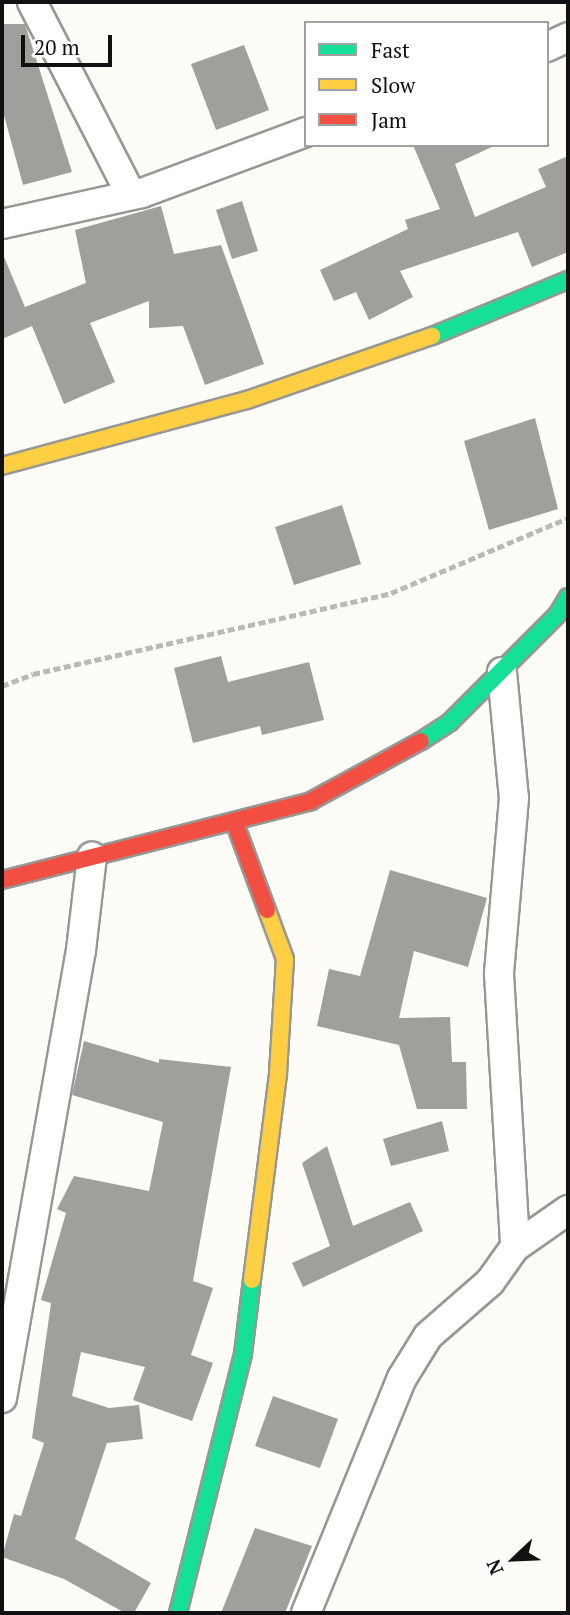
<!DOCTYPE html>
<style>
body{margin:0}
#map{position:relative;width:570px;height:1615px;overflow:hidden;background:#fdfcf7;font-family:"PT Serif",serif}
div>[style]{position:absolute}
.building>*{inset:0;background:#a19f9c}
.path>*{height:4.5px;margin-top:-2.25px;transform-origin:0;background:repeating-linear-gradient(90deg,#b9b9b8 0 7px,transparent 0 10.5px)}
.roads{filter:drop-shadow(2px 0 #979795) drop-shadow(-2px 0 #979795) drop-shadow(0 2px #979795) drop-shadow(0 -2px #979795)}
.street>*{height:28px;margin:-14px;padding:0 14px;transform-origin:14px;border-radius:14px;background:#fffffe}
.fast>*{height:16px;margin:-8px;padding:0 8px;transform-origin:8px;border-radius:8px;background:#16e098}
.slow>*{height:16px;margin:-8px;padding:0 8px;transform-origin:8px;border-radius:8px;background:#ffcf43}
.jam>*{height:16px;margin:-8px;padding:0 8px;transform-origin:8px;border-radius:8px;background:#f24e42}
span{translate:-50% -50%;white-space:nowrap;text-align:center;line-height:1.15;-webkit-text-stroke:7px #fff;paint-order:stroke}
.frame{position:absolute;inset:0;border:4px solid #111;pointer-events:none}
.legend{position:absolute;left:304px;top:21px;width:245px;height:126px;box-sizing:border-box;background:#fff;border:2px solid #a0a0a0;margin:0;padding:9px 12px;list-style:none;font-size:21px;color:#111}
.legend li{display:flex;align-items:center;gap:14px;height:35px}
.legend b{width:35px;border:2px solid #a0a0a0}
.north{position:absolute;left:479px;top:1524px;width:70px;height:70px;-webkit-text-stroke:5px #fff;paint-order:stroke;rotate:247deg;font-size:19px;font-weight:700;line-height:28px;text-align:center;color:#111}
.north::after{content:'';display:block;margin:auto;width:24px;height:32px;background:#111;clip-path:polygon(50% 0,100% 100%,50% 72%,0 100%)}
.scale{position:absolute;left:21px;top:35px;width:91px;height:32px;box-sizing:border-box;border:4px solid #111;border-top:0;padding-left:9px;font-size:21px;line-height:24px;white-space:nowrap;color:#111;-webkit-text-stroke:5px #fff;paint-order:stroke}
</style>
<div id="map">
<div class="building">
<i style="clip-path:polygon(2px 24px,25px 24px,72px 172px,23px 185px,2px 108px)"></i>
<i style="clip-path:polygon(244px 45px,269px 110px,216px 130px,191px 64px)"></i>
<i style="clip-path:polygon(413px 145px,496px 145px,455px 164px,475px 217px,546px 187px,538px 169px,568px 156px,568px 252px,532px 267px,518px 232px,400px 271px,413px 297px,369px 320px,356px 292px,334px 301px,320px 270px,408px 229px,405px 220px,440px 209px)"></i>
<i style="clip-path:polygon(242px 201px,258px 251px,232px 259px,216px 210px)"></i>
<i style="clip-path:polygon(161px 206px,174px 254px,221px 245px,264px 364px,205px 385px,183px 326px,149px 328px,149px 301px,90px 323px,115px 382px,64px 404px,32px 326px,2px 339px,2px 252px,25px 307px,86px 283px,75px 230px)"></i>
<i style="clip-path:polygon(535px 418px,558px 509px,489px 530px,464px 441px)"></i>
<i style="clip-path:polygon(342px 505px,361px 564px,294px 585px,275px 527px)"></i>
<i style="clip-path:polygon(221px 656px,228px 682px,309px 662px,324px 720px,262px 735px,260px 726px,193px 743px,174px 668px)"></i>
<i style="clip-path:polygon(390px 870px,487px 898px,468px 967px,414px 951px,399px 1018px,450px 1017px,452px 1062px,466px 1062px,467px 1109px,417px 1109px,399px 1045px,317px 1026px,329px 969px,360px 976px)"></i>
<i style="clip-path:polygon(84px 1041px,159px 1063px,159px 1059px,231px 1067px,193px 1281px,213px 1288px,191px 1355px,213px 1363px,192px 1421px,133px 1400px,145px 1367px,81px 1352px,72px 1396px,109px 1408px,139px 1405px,143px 1439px,107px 1443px,75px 1539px,151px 1583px,134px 1613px,125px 1613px,64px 1579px,2px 1557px,14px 1514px,21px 1516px,44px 1443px,32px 1438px,51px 1303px,41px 1300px,66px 1213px,57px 1209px,74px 1176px,149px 1191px,163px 1122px,72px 1095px)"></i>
<i style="clip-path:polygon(442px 1121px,449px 1151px,391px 1166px,383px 1139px)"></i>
<i style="clip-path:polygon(327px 1146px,353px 1226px,410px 1202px,423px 1231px,303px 1287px,292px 1263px,330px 1246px,302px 1163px)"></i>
<i style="clip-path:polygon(273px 1396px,338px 1419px,320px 1468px,255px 1446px)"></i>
<i style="clip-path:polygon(255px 1528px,312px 1546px,285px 1613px,221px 1613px)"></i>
</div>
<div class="path">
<i style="left:2px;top:686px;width:33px;rotate:-21deg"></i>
<i style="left:33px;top:674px;width:367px;rotate:-12.7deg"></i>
<i style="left:391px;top:593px;width:192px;rotate:-23deg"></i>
</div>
<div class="roads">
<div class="street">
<i style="left:32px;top:2px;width:217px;rotate:62.8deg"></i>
<i style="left:547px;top:47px;width:23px;rotate:-25deg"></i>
<i style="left:2px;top:224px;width:143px;rotate:-12.5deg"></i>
<i style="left:142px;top:193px;width:175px;rotate:-20.4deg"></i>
<i style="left:502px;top:672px;width:127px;rotate:84.6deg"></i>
<i style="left:514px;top:798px;width:177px;rotate:94.9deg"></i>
<i style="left:499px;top:974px;width:273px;rotate:86.6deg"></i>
<i style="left:2px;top:1398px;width:455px;rotate:-80deg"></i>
<i style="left:81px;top:950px;width:94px;rotate:-83.3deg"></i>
<i style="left:306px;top:1613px;width:254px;rotate:-67.8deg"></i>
<i style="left:402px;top:1378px;width:49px;rotate:-58.2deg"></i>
<i style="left:428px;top:1336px;width:82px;rotate:-41.1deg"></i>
<i style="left:490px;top:1282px;width:43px;rotate:-54.5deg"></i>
<i style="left:515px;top:1247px;width:65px;rotate:-34.9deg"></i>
</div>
<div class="fast">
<i style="left:432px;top:336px;width:147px;rotate:-22.4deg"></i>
<i style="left:421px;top:741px;width:35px;rotate:-33deg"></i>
<i style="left:450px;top:722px;width:151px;rotate:-45deg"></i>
<i style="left:557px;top:615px;width:21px;rotate:-59deg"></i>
<i style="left:178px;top:1613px;width:267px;rotate:-75.9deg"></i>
<i style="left:243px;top:1354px;width:75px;rotate:-83.1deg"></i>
</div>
<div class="slow">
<i style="left:2px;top:466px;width:254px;rotate:-15.1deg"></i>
<i style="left:247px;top:400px;width:196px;rotate:-19.1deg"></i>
<i style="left:252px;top:1280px;width:209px;rotate:-82.8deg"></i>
<i style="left:278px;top:1073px;width:114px;rotate:-86.5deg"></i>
<i style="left:285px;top:959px;width:52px;rotate:-110.2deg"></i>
</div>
<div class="jam">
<i style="left:234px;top:821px;width:95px;rotate:69.7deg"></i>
<i style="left:2px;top:880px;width:319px;rotate:-14.3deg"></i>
<i style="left:311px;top:801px;width:125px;rotate:-28.6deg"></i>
</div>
</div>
<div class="frame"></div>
<ul class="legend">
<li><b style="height:9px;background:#16e098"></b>Fast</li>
<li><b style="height:9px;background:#ffcf43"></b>Slow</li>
<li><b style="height:9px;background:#f24e42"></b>Jam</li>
</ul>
<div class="north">N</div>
<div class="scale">20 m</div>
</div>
